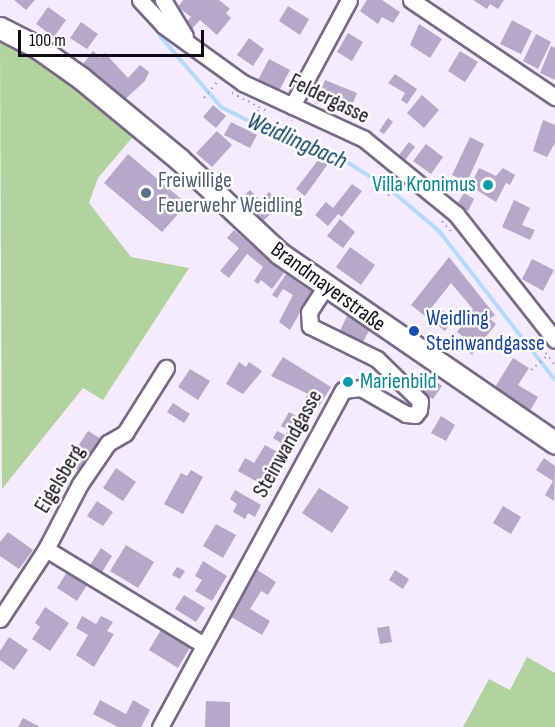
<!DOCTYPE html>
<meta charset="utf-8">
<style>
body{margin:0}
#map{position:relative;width:555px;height:727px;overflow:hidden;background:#f5ebfe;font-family:"Sofia Sans Condensed",sans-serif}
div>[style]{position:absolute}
.green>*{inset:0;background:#b1d39d}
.stream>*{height:4px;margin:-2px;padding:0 2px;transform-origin:2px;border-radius:2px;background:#b5dbfc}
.building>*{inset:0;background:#b5a8c8}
.path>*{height:2px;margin-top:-1px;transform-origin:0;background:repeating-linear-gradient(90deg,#a39bab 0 1.5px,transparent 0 6px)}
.roads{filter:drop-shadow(2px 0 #796986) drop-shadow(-2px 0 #796986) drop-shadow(0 2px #796986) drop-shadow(0 -2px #796986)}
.street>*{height:15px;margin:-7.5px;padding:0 7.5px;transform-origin:7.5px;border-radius:7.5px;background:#fff}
.secondary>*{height:21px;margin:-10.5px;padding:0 10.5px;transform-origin:10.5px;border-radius:10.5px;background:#fff}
.dots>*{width:16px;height:16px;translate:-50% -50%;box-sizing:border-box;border:3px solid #fff;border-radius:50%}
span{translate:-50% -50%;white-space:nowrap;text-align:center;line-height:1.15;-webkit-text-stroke:5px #fff;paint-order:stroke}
.street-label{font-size:22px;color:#100a15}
.service-label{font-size:22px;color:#4e5e75}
.left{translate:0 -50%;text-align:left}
.culture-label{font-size:22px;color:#0d838f}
.right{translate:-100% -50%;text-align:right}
.transit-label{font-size:22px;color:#164399}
.water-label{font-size:24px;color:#063b5d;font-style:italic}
.scale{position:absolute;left:18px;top:30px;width:186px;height:27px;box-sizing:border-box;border:3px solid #100a15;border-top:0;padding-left:8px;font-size:18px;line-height:21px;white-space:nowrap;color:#100a15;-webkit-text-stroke:4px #fff;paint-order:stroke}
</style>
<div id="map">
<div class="green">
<i style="clip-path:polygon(0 35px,19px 42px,136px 133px,98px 178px,89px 203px,131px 257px,189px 268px,103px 400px,83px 388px,2px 489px)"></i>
<i style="clip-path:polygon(527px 657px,555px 673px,555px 727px,463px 727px,489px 679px,510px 690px)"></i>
</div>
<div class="stream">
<i style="left:158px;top:26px;width:10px;rotate:79deg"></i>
<i style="left:160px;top:36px;width:94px;rotate:49.3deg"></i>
<i style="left:221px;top:107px;width:42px;rotate:26.6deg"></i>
<i style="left:259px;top:126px;width:78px;rotate:20.3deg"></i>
<i style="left:332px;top:153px;width:65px;rotate:31.7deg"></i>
<i style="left:387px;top:187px;width:68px;rotate:40.2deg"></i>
<i style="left:439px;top:231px;width:189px;rotate:52.1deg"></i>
</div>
<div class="building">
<i style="clip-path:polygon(14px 0,35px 0,26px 10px)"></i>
<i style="clip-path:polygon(183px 0,219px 0,230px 9px,226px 13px,231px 18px,217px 35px,200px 20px,190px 31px,184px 25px,191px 17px,178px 7px)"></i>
<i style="clip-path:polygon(367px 0,382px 0,400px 12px,393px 23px,382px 17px,378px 24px,360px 11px)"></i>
<i style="clip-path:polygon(473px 0,504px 0,498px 9px,490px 4px,487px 9px)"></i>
<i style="clip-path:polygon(288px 6px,309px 19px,300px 35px,279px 21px)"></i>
<i style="clip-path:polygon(48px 7px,66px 20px,54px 37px,36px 24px)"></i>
<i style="clip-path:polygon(512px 20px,532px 31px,521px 54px,500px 44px)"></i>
<i style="clip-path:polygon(81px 22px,98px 34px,87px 49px,70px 38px)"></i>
<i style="clip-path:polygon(419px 24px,442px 39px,430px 58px,410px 45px)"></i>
<i style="clip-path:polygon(348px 33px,363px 42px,352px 61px,337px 52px)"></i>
<i style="clip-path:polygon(536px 34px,551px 42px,538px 69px,523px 61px)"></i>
<i style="clip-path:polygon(249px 38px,264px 49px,253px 66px,237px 55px)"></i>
<i style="clip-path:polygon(551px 46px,555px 48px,555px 80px,540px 73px)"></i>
<i style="clip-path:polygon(93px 51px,101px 58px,105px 53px,128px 78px,140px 65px,149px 72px,145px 81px,124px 100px,83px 64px)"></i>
<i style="clip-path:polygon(460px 51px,478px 62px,465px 82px,448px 71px)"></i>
<i style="clip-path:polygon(269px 59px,290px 70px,279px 91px,258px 80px)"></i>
<i style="clip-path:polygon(395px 74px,417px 89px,407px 104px,401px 100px,405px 93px,388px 83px)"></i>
<i style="clip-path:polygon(325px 80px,357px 93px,348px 115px,316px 102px)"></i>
<i style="clip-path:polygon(422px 95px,439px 110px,424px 128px,407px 113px)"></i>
<i style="clip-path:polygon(213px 105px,226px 116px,216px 128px,203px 117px)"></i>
<i style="clip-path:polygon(388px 118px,393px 122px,384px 134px,379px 131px)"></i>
<i style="clip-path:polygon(543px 120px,555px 125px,555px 143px,547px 157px,533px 151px)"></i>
<i style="clip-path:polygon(231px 122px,257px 135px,250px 148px,224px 135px)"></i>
<i style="clip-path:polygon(217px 131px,232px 145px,212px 167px,196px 153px)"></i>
<i style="clip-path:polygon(470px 137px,484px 144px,467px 182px,452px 175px)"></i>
<i style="clip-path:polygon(409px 142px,415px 147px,405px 160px,399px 155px)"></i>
<i style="clip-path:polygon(426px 144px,443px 157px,431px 174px,413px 161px)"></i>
<i style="clip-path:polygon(128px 154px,187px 204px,162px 232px,104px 183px)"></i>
<i style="clip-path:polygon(322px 155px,330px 161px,305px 196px,296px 189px)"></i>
<i style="clip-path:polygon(479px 168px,496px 176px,503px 168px,515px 175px,510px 185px,506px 183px,496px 202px,470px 186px)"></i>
<i style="clip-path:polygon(352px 184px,362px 191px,342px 217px,338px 214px,328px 226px,315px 215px,326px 202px,333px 208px)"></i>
<i style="clip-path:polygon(250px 190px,260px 200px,269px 192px,281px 204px,258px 226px,236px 203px)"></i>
<i style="clip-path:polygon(464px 193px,474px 199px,468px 211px,457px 204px)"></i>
<i style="clip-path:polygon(514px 200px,530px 208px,522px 225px,535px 230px,530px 240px,502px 227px)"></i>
<i style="clip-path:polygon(340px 219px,355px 232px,343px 248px,327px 236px)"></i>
<i style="clip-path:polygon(234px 230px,284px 273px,272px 289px,261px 280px,258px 284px,254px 281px,263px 267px,247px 254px,229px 278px,220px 271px,239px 248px,227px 238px)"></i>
<i style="clip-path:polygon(350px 247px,375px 265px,361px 285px,336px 267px)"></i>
<i style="clip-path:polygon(449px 257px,495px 315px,490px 319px,496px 324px,472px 355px,460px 345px,465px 338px,457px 332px,473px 309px,451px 283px,425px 316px,411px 305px)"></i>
<i style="clip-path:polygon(532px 259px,554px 270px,543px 291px,522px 279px)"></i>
<i style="clip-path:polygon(286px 274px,312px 292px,290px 330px,279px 322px,293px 295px,283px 289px,277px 298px,272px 295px)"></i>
<i style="clip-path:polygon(442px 310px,454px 318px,445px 331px,433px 322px)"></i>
<i style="clip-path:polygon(347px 316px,371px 327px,363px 342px,340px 331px)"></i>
<i style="clip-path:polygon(283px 357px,331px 387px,318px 408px,304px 400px,308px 394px,271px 376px)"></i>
<i style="clip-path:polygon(513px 358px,529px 368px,518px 385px,538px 397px,528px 414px,492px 392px)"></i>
<i style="clip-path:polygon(239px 362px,246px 367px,249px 362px,262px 371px,243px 394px,226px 384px)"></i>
<i style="clip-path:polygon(190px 369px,210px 381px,198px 400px,178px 387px)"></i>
<i style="clip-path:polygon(425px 373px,442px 386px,433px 399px,415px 387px)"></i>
<i style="clip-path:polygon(173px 403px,190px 414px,184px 423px,167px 412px)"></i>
<i style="clip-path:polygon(289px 412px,310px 423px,291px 449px,273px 438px,277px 431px,285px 435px,288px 430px,281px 426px)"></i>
<i style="clip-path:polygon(441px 416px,455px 425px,446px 441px,431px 433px)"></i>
<i style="clip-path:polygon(88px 431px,103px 440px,81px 472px,67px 463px)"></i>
<i style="clip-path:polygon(265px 445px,286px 457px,282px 471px,279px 469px,268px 488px,238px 471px,245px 458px,254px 463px)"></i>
<i style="clip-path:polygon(544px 458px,555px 466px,554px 501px,545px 495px,553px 481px,536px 470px)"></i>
<i style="clip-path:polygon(116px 468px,136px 482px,123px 501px,103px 488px)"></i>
<i style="clip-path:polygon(191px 470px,203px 477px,183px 514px,164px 504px,181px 473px,187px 476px)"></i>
<i style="clip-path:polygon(319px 488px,349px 507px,332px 533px,302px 513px)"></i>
<i style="clip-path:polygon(235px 490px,261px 505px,255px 517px,248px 513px,245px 519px,233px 512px,237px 504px,230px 499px)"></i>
<i style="clip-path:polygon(97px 501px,113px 512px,103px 526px,87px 516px)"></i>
<i style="clip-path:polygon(503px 506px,521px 517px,511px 534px,493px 523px)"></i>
<i style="clip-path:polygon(216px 524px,236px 535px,223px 558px,203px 546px)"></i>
<i style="clip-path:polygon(8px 532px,33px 550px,19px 569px,0 556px,0 542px)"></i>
<i style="clip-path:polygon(126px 545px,154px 562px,138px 588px,110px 571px)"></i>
<i style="clip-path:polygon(101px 548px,112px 556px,102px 572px,90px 565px)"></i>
<i style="clip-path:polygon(203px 561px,227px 576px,212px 601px,195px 591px,202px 580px,195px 576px)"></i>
<i style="clip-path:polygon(177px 567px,185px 571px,180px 579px,172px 575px)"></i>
<i style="clip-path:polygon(256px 569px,276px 582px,268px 595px,261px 591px,250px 609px,270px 621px,262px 635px,228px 615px)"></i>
<i style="clip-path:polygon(395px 570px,409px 579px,403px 589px,389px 580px)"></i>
<i style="clip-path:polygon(67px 572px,87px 585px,77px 601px,57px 588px)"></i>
<i style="clip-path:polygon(184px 595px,205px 608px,196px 622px,175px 609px)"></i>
<i style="clip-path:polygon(45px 607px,69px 623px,50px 651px,32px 639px,40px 627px,35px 623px)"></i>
<i style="clip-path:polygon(82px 616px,96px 624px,101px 616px,113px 622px,107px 631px,114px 634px,94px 667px,76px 655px,88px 635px,76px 628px)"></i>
<i style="clip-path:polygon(389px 626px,392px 642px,380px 644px,377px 628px)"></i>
<i style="clip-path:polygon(162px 628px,191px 646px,178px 668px,149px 650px)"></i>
<i style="clip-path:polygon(9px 637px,28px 650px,14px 670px,0 660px,0 651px)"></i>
<i style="clip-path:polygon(100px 700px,126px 714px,133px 700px,150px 710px,141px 727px,118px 727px,93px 714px)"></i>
<i style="clip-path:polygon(206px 701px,230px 702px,230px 727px,205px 727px)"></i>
<i style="clip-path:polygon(23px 718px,40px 727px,18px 727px)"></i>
</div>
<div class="path">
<i style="left:232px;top:93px;width:42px;rotate:27.2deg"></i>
<i style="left:204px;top:98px;width:22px;rotate:-51deg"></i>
<i style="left:250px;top:128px;width:22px;rotate:-66deg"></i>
<i style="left:283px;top:143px;width:24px;rotate:-68deg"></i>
<i style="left:388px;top:196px;width:14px;rotate:-51deg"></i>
<i style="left:442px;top:221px;width:18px;rotate:49deg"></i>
<i style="left:542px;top:348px;width:21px;rotate:53deg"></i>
<i style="left:531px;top:370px;width:21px;rotate:-41deg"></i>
</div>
<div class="roads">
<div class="street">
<i style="left:140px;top:0;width:35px;rotate:47deg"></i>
<i style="left:164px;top:26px;width:97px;rotate:35.8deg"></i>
<i style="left:243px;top:83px;width:133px;rotate:24.8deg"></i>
<i style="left:364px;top:139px;width:119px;rotate:39.2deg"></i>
<i style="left:456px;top:214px;width:160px;rotate:51.8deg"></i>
<i style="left:163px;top:0;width:42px;rotate:58.6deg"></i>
<i style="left:411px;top:0;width:174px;rotate:34deg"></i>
<i style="left:292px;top:106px;width:120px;rotate:-61.7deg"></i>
<i style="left:46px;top:549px;width:185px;rotate:31.3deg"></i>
<i style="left:0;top:619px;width:84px;rotate:-56.7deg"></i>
<i style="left:46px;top:549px;width:73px;rotate:-62.4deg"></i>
<i style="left:80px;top:484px;width:50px;rotate:-55.7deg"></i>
<i style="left:108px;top:443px;width:20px;rotate:-30deg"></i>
<i style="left:125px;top:433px;width:77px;rotate:-57.8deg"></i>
<i style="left:160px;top:727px;width:383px;rotate:-61.5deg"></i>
<i style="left:343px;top:390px;width:18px;rotate:-6deg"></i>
<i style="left:361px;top:388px;width:52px;rotate:30deg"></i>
<i style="left:406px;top:414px;width:9px;rotate:6deg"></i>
<i style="left:415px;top:415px;width:6px;rotate:-51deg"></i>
<i style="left:419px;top:410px;width:9px;rotate:-84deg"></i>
<i style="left:420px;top:401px;width:60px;rotate:-135.7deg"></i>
<i style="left:377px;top:359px;width:75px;rotate:-153.8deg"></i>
<i style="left:310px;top:326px;width:14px;rotate:-94deg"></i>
<i style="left:309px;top:312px;width:30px;rotate:-57deg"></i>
</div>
<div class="secondary">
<i style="left:0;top:28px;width:42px;rotate:27.2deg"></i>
<i style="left:37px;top:47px;width:54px;rotate:35.2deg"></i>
<i style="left:81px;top:78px;width:127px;rotate:39.6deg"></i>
<i style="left:179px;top:159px;width:137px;rotate:43.2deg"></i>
<i style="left:279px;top:253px;width:335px;rotate:34.5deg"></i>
</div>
</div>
<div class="dots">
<i style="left:488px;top:185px;background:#0f9aa8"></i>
<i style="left:146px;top:193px;background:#5c6f8a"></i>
<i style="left:414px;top:331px;background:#1a4fb4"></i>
<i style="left:348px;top:382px;background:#0f9aa8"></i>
</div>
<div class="street-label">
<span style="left:329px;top:99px;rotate:26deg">Feldergasse</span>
<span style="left:328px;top:287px;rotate:36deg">Brandmayerstraße</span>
<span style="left:288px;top:444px;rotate:-61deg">Steinwandgasse</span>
<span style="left:60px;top:479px;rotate:-59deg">Eigelsberg</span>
</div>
<div class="service-label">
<span class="left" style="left:158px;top:193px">Freiwillige<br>Feuerwehr Weidling</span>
</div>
<div class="culture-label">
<span class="right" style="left:476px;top:185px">Villa Kronimus</span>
<span class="left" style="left:360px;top:382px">Marienbild</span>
</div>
<div class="transit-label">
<span class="left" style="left:426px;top:331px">Weidling<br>Steinwandgasse</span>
</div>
<div class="water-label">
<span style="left:297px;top:141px;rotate:24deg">Weidlingbach</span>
</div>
<div class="scale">100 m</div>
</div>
